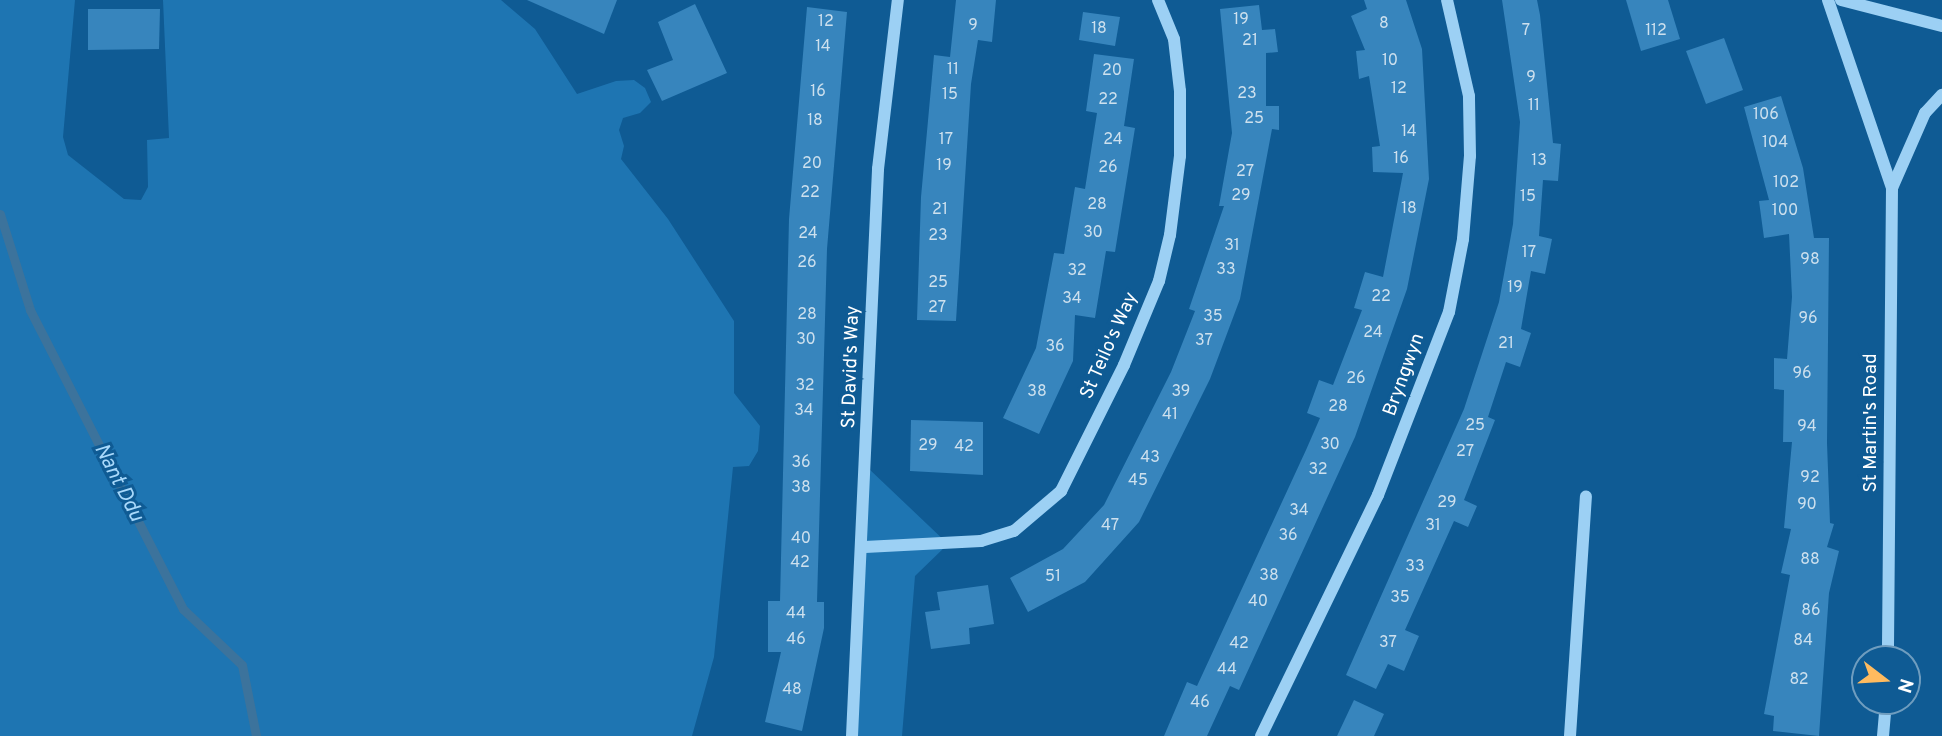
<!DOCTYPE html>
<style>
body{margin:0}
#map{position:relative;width:1942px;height:736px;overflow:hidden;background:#0f5b94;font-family:Overpass,sans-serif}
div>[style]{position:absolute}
.green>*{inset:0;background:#1e75b2}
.stream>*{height:9px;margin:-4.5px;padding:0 4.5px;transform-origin:4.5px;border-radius:4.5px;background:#3c739c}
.building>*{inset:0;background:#3785bd}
.minor>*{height:12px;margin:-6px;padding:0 6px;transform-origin:6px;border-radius:6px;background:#9cd0f4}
span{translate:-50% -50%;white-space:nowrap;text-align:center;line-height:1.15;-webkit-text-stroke:6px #0f5b94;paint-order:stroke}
.number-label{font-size:16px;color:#cde0ee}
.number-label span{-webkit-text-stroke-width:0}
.street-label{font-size:19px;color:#fff}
.water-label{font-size:21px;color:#a9d9fb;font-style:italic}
.north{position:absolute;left:1851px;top:645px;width:70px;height:70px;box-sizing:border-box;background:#0f5b94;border:2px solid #6f9dbf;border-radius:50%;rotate:107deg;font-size:19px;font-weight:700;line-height:28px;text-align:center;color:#fff}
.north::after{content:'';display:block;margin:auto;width:24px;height:32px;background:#ffbb5f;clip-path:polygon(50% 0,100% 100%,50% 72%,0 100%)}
</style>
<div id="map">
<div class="green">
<i style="clip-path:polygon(0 0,75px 0,63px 137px,68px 155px,124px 199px,141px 200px,148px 187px,147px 140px,169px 138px,163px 0,501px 0,535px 29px,577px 94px,616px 81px,634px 80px,645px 88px,651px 102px,640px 113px,623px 118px,619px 130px,624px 146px,621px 159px,668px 219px,734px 321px,734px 393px,760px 426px,758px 451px,749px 466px,733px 467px,714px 657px,692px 736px,0 736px)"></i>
<i style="clip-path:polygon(868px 468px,948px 544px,915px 576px,902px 736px,852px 736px)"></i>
</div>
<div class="stream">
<i style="left:0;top:214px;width:101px;rotate:72.6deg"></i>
<i style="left:30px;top:310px;width:336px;rotate:62.9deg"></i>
<i style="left:183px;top:609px;width:81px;rotate:43.5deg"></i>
<i style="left:242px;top:665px;width:72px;rotate:78.8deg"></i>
</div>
<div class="building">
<i style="clip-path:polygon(527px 0,617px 0,604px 34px)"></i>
<i style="clip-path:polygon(956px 0,996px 0,992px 42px,978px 40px,971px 84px,956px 321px,917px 320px,921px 197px,934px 55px,950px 57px)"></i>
<i style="clip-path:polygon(1364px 0,1406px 0,1422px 49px,1429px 179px,1407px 289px,1355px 437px,1239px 690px,1230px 686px,1207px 736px,1164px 736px,1187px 682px,1197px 686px,1306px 450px,1320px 418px,1307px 413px,1319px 380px,1333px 385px,1362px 310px,1354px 308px,1365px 272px,1383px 277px,1403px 173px,1373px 172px,1372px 147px,1380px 146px,1369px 76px,1359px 79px,1356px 51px,1365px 50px,1351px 16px,1367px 9px)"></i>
<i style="clip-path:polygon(1502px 0,1537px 0,1540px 15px,1553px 143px,1561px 144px,1558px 181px,1543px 180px,1539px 236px,1552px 239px,1545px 274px,1531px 271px,1521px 329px,1531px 333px,1520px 367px,1506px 362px,1488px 417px,1495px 420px,1464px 500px,1477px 506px,1468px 527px,1454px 521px,1405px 630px,1419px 636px,1404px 671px,1388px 664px,1376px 689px,1346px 675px,1464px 409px,1499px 302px,1513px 224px,1520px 122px)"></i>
<i style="clip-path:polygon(1626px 0,1668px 0,1680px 39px,1641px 51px)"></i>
<i style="clip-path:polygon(695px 4px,727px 73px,662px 101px,647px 70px,673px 60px,658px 22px)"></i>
<i style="clip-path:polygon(1259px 5px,1262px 30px,1275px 29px,1278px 52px,1266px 53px,1266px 106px,1279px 106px,1279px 130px,1272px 129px,1240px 299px,1210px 379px,1139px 522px,1085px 582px,1028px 612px,1010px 578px,1063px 549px,1104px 505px,1171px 372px,1195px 311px,1189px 309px,1224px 206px,1219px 206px,1232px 133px,1220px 9px)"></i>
<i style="clip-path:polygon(807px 7px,847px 12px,827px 249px,817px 602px,824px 602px,824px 628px,802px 731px,765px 722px,781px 652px,768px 652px,768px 601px,780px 601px,789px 219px)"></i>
<i style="clip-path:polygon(88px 9px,160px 9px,159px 49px,88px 50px)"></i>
<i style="clip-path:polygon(1083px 12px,1120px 17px,1115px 46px,1079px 40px)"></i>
<i style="clip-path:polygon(1724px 38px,1743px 90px,1706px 104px,1686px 51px)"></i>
<i style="clip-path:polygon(1094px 54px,1134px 59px,1124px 126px,1135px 128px,1115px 252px,1106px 251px,1095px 318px,1075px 315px,1073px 361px,1039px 434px,1003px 418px,1036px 348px,1054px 253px,1064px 254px,1075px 187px,1085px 189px,1097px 113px,1086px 111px)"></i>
<i style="clip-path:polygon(1781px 96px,1803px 168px,1814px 238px,1829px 238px,1827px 443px,1830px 523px,1834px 524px,1827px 547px,1839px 551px,1829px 593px,1819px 736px,1773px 731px,1774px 716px,1764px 714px,1790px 575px,1781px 573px,1791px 529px,1784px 528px,1792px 442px,1783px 442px,1784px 390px,1774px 389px,1774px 358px,1787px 359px,1792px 297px,1789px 234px,1764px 238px,1759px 201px,1769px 200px,1744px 107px)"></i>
<i style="clip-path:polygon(911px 420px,983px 422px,983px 475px,910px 471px)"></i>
<i style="clip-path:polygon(988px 585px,994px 624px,969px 628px,970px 644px,931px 649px,925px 612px,940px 610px,937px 592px)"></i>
<i style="clip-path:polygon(1354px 700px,1384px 714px,1374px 736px,1337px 736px)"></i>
</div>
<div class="minor">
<i style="left:1828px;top:0;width:199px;rotate:71.2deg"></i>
<i style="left:1892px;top:188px;width:471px;rotate:90.5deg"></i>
<i style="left:1841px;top:0;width:104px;rotate:14.4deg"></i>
<i style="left:1892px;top:188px;width:82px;rotate:-66.3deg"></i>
<i style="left:1925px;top:113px;width:25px;rotate:-47deg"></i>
<i style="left:865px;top:547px;width:116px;rotate:-3deg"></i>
<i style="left:981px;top:541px;width:34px;rotate:-17deg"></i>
<i style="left:1014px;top:531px;width:62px;rotate:-40.4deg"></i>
<i style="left:1061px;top:491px;width:141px;rotate:-63.4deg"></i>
<i style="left:1124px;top:365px;width:91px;rotate:-67.4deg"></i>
<i style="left:1159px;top:281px;width:47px;rotate:-76.6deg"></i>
<i style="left:1170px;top:235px;width:80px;rotate:-82.8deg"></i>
<i style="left:1180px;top:156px;width:65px;rotate:-90deg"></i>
<i style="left:1180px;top:91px;width:52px;rotate:-96.6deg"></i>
<i style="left:1174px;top:39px;width:42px;rotate:-112.3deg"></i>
<i style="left:852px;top:736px;width:568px;rotate:-87.37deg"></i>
<i style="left:878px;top:169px;width:170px;rotate:-83.3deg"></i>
<i style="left:1261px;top:736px;width:268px;rotate:-64.1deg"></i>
<i style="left:1378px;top:495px;width:196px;rotate:-68.8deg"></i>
<i style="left:1449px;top:312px;width:74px;rotate:-79.1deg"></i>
<i style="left:1463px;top:239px;width:83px;rotate:-85.2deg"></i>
<i style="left:1470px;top:156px;width:60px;rotate:-91deg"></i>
<i style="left:1469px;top:96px;width:98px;rotate:-102.9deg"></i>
<i style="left:1570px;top:736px;width:240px;rotate:-86.2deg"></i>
<i style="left:1883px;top:736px;width:35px;rotate:-85deg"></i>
</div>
<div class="number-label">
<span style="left:1241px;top:20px">19</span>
<span style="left:826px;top:22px">12</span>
<span style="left:1384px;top:24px">8</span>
<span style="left:973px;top:26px">9</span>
<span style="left:1099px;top:29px">18</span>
<span style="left:1526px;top:31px">7</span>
<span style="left:1656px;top:31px">112</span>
<span style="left:1250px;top:41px">21</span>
<span style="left:823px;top:47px">14</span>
<span style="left:1390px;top:61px">10</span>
<span style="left:953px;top:70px">11</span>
<span style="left:1112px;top:71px">20</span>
<span style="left:1531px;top:78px">9</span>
<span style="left:1399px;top:89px">12</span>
<span style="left:818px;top:92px">16</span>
<span style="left:1247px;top:94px">23</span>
<span style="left:950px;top:95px">15</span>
<span style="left:1108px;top:100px">22</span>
<span style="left:1534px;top:106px">11</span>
<span style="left:1766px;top:115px">106</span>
<span style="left:1254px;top:119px">25</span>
<span style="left:815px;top:121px">18</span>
<span style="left:1409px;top:132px">14</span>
<span style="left:946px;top:140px">17</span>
<span style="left:1113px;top:140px">24</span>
<span style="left:1775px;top:143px">104</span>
<span style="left:1401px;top:159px">16</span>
<span style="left:1539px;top:161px">13</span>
<span style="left:812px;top:164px">20</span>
<span style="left:944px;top:166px">19</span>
<span style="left:1108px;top:168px">26</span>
<span style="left:1245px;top:172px">27</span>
<span style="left:1786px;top:183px">102</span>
<span style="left:810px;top:193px">22</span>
<span style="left:1241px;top:196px">29</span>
<span style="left:1528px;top:197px">15</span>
<span style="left:1097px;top:205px">28</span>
<span style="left:1409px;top:209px">18</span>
<span style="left:940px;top:210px">21</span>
<span style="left:1785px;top:211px">100</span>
<span style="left:1093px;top:233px">30</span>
<span style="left:808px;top:234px">24</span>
<span style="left:938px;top:236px">23</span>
<span style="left:1232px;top:246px">31</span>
<span style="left:1529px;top:253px">17</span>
<span style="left:1810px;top:260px">98</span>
<span style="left:807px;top:263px">26</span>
<span style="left:1226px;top:270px">33</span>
<span style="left:1077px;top:271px">32</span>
<span style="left:938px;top:283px">25</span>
<span style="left:1515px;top:288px">19</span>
<span style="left:1381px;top:297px">22</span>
<span style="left:1072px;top:299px">34</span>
<span style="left:937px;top:308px">27</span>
<span style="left:807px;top:315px">28</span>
<span style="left:1213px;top:317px">35</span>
<span style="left:1808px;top:319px">96</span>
<span style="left:1373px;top:333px">24</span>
<span style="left:806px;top:340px">30</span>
<span style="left:1204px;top:341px">37</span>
<span style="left:1506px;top:344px">21</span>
<span style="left:1055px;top:347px">36</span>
<span style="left:1802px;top:374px">96</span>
<span style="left:1356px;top:379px">26</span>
<span style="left:805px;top:386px">32</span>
<span style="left:1037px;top:392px">38</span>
<span style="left:1181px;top:392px">39</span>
<span style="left:1338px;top:407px">28</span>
<span style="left:804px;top:411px">34</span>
<span style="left:1170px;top:415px">41</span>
<span style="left:1475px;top:426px">25</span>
<span style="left:1807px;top:427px">94</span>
<span style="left:1330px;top:445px">30</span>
<span style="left:928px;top:446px">29</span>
<span style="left:964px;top:447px">42</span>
<span style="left:1465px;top:452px">27</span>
<span style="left:1150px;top:458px">43</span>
<span style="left:801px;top:463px">36</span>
<span style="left:1318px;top:470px">32</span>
<span style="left:1810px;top:478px">92</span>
<span style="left:1138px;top:481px">45</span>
<span style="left:801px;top:488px">38</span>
<span style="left:1447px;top:503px">29</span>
<span style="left:1807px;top:505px">90</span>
<span style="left:1299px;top:511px">34</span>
<span style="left:1110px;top:526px">47</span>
<span style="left:1433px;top:526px">31</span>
<span style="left:1288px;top:536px">36</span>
<span style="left:801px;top:539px">40</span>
<span style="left:1810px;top:560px">88</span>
<span style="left:800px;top:563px">42</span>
<span style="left:1415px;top:567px">33</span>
<span style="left:1269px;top:576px">38</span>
<span style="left:1053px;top:577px">51</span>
<span style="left:1400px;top:598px">35</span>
<span style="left:1258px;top:602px">40</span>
<span style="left:1811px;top:611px">86</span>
<span style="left:796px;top:614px">44</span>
<span style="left:796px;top:640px">46</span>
<span style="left:1803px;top:641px">84</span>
<span style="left:1388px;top:643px">37</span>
<span style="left:1239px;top:644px">42</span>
<span style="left:1227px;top:670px">44</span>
<span style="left:1799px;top:680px">82</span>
<span style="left:792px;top:690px">48</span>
<span style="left:1200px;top:703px">46</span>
</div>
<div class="street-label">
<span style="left:1110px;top:346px;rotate:-66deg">St Teilo's Way</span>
<span style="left:852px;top:367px;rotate:-88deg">St David's Way</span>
<span style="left:1405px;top:375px;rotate:-70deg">Bryngwyn</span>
<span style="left:1872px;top:423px;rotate:-90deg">St Martin's Road</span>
</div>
<div class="water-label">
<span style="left:118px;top:483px;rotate:63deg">Nant Ddu</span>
</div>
<div class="north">N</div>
</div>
